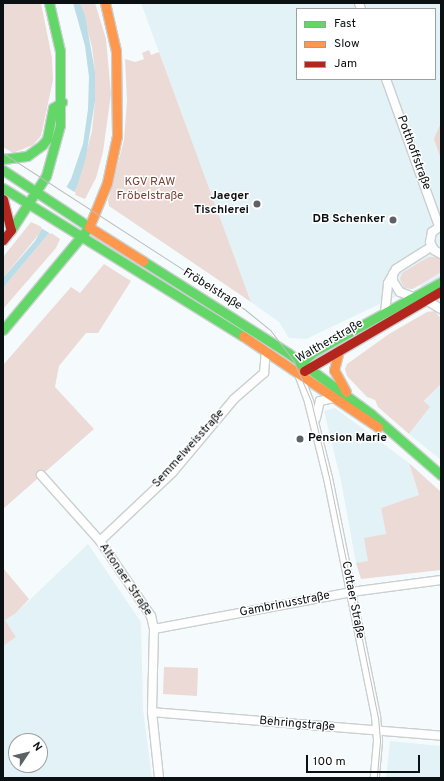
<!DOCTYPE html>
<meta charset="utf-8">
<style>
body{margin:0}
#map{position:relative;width:444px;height:781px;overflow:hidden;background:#f5fbfc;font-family:Overpass,sans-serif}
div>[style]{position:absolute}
.built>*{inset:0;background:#e2f2f6}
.green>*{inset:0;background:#ecdad6}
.forest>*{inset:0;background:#ebd6d1}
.water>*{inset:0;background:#bbdde7}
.pier>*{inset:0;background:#f5fbfc}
.roads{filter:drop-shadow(1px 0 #cacfd0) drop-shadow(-1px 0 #cacfd0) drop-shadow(0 1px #cacfd0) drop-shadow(0 -1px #cacfd0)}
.street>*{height:8px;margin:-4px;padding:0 4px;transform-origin:4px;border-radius:4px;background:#fefeff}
.fast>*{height:9px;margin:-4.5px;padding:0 4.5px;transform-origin:4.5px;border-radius:4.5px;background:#63d668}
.slow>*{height:9px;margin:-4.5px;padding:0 4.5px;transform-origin:4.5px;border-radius:4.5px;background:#ff974d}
.jam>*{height:9px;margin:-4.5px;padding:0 4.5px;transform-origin:4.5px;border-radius:4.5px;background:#b3261e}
.tram>*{height:1px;margin:-0.5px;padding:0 0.5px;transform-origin:0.5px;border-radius:0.5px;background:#bdbfbf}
.dots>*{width:11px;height:11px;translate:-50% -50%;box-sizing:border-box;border:2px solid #fff;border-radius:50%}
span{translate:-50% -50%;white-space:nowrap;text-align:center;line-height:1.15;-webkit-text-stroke:3px #fff;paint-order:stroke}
.street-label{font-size:12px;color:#0b1012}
.park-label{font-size:12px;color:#7a4136}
.poi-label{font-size:12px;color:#0b1012;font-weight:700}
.right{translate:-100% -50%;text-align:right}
.left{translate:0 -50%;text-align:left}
.frame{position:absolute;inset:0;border:4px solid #0b1012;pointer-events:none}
.legend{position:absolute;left:296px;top:8px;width:140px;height:72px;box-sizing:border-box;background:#fff;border:1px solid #9d9fa0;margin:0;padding:5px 7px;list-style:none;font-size:12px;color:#0b1012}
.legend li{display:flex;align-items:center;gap:8px;height:20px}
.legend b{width:20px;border:1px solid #9d9fa0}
.north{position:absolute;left:8px;top:733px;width:40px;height:40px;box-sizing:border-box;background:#fff;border:1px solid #9d9fa0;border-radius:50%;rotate:55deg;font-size:11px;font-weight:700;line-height:16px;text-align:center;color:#0b1012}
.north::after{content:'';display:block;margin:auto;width:14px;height:18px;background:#5d6264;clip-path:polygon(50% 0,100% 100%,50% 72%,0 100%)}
.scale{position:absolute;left:306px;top:755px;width:114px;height:18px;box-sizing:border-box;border:2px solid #0b1012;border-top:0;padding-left:5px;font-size:12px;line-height:14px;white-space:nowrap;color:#0b1012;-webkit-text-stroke:3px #fff;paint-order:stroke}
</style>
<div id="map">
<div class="built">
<i style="clip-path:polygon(evenodd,141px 3px,441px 3px,441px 319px,420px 285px,306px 339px,289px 338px,279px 322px,251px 302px,141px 3px,297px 9px,435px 9px,435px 79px,297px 79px,297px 9px)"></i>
<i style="clip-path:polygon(441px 384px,441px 460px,409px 434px,430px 407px,424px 402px)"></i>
<i style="clip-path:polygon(335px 408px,409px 463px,419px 496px,381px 508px,386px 534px,368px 561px,356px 563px,341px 481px,324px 411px)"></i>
<i style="clip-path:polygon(evenodd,88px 544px,141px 622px,143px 709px,152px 778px,3px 778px,3px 646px,16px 637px,5px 620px,16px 613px,88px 544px,16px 741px,40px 741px,40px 765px,16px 765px,16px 741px)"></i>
<i style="clip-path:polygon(390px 741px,441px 746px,441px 778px,386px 778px)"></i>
</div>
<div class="green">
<i style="clip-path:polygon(3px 3px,41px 3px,52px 58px,53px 80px,41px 136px,33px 145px,13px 153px,3px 147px)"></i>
<i style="clip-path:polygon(80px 3px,95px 3px,106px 39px,111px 94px,103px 152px,96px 178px,85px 199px,73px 194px,77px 187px,92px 131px,95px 101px,95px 71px,92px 47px)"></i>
<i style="clip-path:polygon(149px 50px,151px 55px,159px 52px,251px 302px,109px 206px,108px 201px,124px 140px,127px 101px,125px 59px,135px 62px,144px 59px,142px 53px)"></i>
<i style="clip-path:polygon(31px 222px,44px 228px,3px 278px,3px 257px)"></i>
<i style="clip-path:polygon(50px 232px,60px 239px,56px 248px,3px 309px,3px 288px)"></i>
<i style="clip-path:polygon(429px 257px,441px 257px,441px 272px,413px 289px,404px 288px,400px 279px,402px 273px)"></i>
<i style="clip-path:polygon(104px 264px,131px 281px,98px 333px,86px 333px,59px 366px,55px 387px,94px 429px,3px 509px,3px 365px,71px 287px,80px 293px)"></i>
<i style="clip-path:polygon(435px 311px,441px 319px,441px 384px,424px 401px,430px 407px,409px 434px,378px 407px,375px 400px,367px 397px,347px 376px,345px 369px,347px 364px,389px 334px,427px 312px)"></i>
<i style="clip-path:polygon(409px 463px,441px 492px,441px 570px,361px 579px,356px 563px,368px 561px,364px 538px,386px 534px,381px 508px,419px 495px)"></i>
<i style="clip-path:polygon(3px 568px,29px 599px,16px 613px,5px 620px,16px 637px,3px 646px)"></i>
<i style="clip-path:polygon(164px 667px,198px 668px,197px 696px,163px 694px)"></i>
</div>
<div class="forest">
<i style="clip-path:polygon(441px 123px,441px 159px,434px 139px)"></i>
</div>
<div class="water">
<i style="clip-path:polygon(73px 3px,80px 3px,85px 16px,95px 71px,95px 101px,86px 157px,77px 187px,50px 232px,3px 288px,3px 278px,35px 241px,71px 179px,83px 144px,88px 109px,89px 77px,85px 46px)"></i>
</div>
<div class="pier">
<i style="clip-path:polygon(65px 186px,76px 193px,51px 234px,41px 228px)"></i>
</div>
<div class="roads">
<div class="street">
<i style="left:359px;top:3px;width:6px;rotate:72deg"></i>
<i style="left:386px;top:79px;width:156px;rotate:70.2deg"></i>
<i style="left:441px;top:226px;width:11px;rotate:146deg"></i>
<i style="left:432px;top:232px;width:10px;rotate:101deg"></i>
<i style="left:430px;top:242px;width:9px;rotate:63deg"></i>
<i style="left:434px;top:250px;width:8px;rotate:30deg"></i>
<i style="left:393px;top:274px;width:7px;rotate:90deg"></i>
<i style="left:393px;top:281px;width:13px;rotate:58deg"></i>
<i style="left:400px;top:292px;width:14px;rotate:21deg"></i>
<i style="left:426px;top:300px;width:17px;rotate:31deg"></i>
<i style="left:385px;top:313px;width:30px;rotate:-84deg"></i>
<i style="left:388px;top:283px;width:16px;rotate:-60deg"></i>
<i style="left:396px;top:269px;width:41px;rotate:-32.2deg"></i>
<i style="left:299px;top:374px;width:30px;rotate:70deg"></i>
<i style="left:309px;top:402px;width:78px;rotate:76deg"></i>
<i style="left:328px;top:478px;width:244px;rotate:78.6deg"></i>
<i style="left:376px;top:717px;width:24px;rotate:85deg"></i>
<i style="left:378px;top:741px;width:37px;rotate:95deg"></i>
<i style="left:316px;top:418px;width:17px;rotate:-77deg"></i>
<i style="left:320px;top:401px;width:14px;rotate:-12deg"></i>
<i style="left:41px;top:475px;width:89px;rotate:48.2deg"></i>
<i style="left:100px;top:541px;width:91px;rotate:55.8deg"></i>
<i style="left:151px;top:616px;width:13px;rotate:77deg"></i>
<i style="left:154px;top:629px;width:83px;rotate:91.4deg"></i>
<i style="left:152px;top:712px;width:66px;rotate:83.9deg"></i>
<i style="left:100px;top:541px;width:100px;rotate:-43.4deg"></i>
<i style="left:173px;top:472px;width:95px;rotate:-50.1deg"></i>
<i style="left:234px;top:399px;width:40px;rotate:-41deg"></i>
<i style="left:264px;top:373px;width:22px;rotate:-85deg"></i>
<i style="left:154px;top:629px;width:200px;rotate:-10.6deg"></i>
<i style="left:351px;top:592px;width:91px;rotate:-7.6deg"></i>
<i style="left:152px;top:712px;width:290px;rotate:4.7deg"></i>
</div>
<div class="fast">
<i style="left:3px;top:159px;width:24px;rotate:-7deg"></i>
<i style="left:27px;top:156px;width:19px;rotate:-36deg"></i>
<i style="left:42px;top:145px;width:8px;rotate:-50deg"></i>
<i style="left:47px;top:139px;width:32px;rotate:-79deg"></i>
<i style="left:53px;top:108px;width:11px;rotate:-34deg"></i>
<i style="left:3px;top:170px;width:103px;rotate:33.5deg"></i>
<i style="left:89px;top:227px;width:134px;rotate:129.9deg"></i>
<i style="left:3px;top:188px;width:282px;rotate:31.7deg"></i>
<i style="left:11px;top:230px;width:64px;rotate:-57.1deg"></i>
<i style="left:46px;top:176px;width:53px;rotate:-74.6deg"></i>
<i style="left:60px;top:125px;width:74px;rotate:-90deg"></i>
<i style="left:60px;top:51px;width:49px;rotate:-102.9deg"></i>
<i style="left:143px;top:261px;width:172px;rotate:32.4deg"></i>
<i style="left:288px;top:353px;width:103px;rotate:36.3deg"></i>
<i style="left:371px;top:414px;width:93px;rotate:41.1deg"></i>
<i style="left:299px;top:370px;width:7px;rotate:-74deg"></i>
<i style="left:301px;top:363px;width:18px;rotate:-41deg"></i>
<i style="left:315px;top:351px;width:144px;rotate:-28.7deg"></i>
</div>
<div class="slow">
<i style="left:105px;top:3px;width:49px;rotate:77.1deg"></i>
<i style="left:116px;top:51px;width:85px;rotate:89.3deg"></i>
<i style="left:117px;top:136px;width:48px;rotate:102deg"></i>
<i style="left:107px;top:183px;width:48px;rotate:112.2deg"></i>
<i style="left:89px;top:227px;width:64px;rotate:32.2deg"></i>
<i style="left:243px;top:336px;width:163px;rotate:34deg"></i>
<i style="left:339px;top:350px;width:21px;rotate:104deg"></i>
<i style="left:334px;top:370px;width:25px;rotate:61deg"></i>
</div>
<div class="jam">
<i style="left:3px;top:199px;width:32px;rotate:76deg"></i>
<i style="left:11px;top:230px;width:13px;rotate:129deg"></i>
<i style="left:304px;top:371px;width:159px;rotate:-30.3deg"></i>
</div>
</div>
<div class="tram">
<i style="left:3px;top:153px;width:286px;rotate:32.9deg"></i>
<i style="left:243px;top:308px;width:36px;rotate:39deg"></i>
<i style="left:271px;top:331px;width:39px;rotate:53deg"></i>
<i style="left:294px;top:362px;width:43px;rotate:66.4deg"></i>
<i style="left:311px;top:401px;width:78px;rotate:76.7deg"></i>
<i style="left:329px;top:477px;width:245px;rotate:78.5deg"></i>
<i style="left:378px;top:717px;width:24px;rotate:85deg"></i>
<i style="left:380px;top:741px;width:37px;rotate:95deg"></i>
</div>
<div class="dots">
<i style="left:257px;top:204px;background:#5d6264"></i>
<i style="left:393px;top:220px;background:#5d6264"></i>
<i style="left:300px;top:439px;background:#5d6264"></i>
</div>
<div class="street-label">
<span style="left:413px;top:153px;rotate:70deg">Potthoffstraße</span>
<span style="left:212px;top:290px;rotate:32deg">Fröbelstraße</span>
<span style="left:330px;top:342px;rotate:-30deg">Waltherstraße</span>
<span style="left:189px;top:449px;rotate:-48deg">Semmelweisstraße</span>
<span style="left:125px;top:580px;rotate:56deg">Altonaer Straße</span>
<span style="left:352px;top:600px;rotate:79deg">Cottaer Straße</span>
<span style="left:285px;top:605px;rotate:-11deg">Gambrinusstraße</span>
<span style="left:297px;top:725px;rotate:5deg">Behringstraße</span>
</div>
<div class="park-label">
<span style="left:150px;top:190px">KGV RAW<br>Fröbelstraße</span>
</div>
<div class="poi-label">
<span class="right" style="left:249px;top:204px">Jaeger<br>Tischlerei</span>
<span class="right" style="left:385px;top:220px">DB Schenker</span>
<span class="left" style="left:308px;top:439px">Pension Marie</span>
</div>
<div class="frame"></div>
<ul class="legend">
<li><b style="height:5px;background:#63d668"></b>Fast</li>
<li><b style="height:5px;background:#ff974d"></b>Slow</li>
<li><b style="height:5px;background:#b3261e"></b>Jam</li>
</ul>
<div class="north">N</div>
<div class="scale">100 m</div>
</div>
